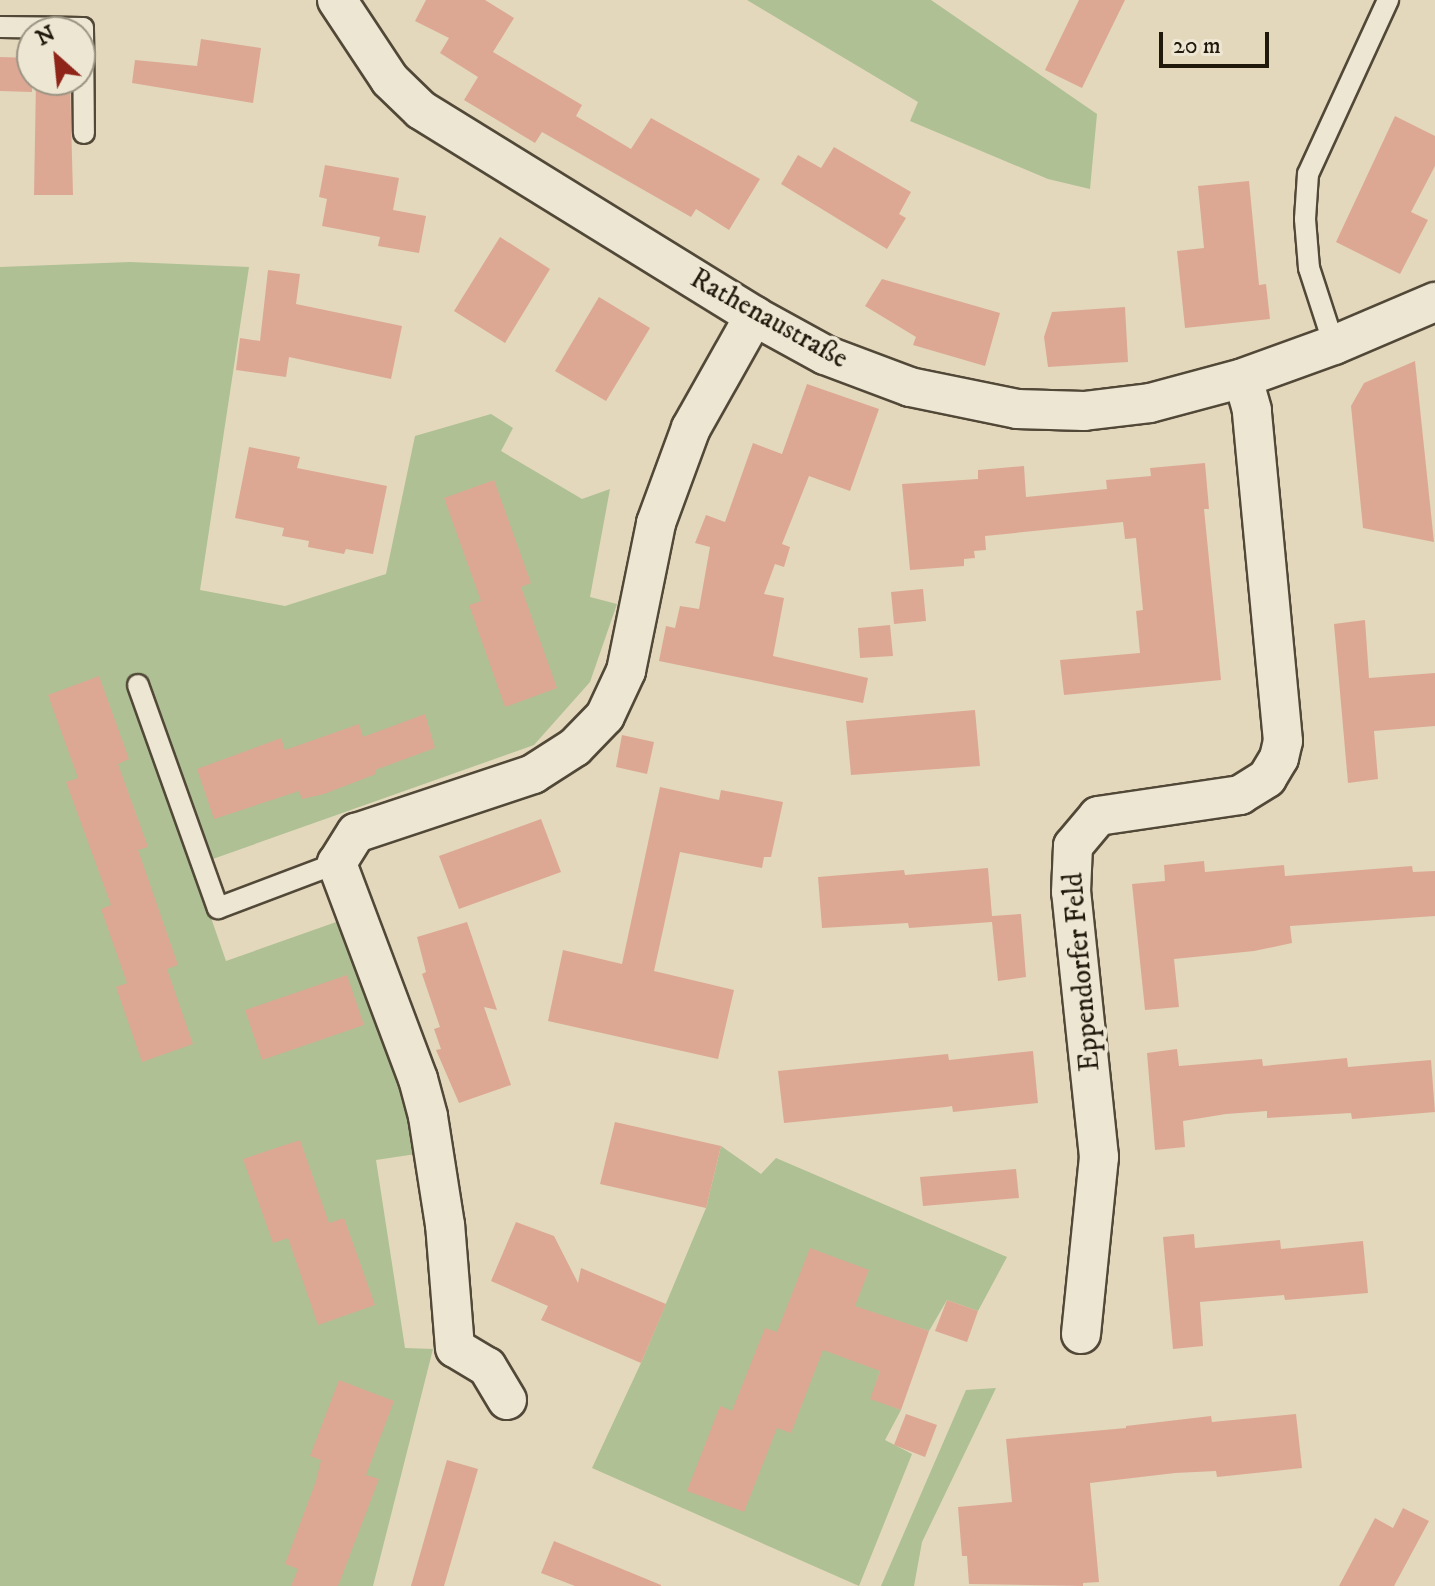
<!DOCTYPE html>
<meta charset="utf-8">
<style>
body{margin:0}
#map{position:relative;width:1435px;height:1586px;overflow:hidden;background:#e3d8bb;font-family:"IM FELL DW Pica",serif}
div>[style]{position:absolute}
.green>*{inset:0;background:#aec094}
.building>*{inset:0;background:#dca894}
.roads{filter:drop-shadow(2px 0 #524838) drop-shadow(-2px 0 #524838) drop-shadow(0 2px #524838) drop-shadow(0 -2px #524838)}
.lane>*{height:20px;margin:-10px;padding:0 10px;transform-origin:10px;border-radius:10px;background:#ede6d3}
.street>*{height:38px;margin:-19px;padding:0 19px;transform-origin:19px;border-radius:19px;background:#ede6d3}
span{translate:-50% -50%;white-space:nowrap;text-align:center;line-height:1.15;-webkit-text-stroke:8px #ede6d3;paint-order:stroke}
.street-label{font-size:28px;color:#21180c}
.north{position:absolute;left:16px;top:16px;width:80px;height:80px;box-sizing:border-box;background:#ede6d3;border:2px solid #9b9483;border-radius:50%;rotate:333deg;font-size:22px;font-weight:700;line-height:32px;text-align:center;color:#21180c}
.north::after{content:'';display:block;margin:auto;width:28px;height:36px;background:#8f2418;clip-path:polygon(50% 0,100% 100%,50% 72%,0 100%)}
.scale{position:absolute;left:1159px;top:32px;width:110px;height:36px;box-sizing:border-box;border:4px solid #21180c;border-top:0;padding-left:10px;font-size:24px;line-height:28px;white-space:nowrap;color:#21180c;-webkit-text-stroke:6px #ede6d3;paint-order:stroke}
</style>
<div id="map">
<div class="green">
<i style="clip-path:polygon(747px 0,931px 0,1097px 114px,1090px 189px,1048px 179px,910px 121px,918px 102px)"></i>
<i style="clip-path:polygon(130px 262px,249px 267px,200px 590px,285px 606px,386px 574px,415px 436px,491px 414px,513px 428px,501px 451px,582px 499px,610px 489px,590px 597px,617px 604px,590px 682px,534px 745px,193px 866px,226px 961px,339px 921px,400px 1086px,416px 1154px,376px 1160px,405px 1348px,433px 1349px,373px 1586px,0 1586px,0 267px)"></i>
<i style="clip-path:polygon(721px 1146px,761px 1174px,776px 1158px,1007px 1257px,978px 1311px,947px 1300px,929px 1331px,897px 1321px,871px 1398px,901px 1410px,885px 1440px,912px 1454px,859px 1586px,592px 1468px,641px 1363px,706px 1208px)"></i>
<i style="clip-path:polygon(996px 1388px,922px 1542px,914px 1586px,881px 1586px,966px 1390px)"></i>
</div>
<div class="building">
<i style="clip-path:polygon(426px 0,485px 0,514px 18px,493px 52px,582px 105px,576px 116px,631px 149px,651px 118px,760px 179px,729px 230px,696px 209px,691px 217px,542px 132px,535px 143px,464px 100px,478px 77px,440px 53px,449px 38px,415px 21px)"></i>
<i style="clip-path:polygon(1079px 0,1125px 0,1082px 88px,1045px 70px)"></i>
<i style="clip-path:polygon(201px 39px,261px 48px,253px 103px,132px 83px,135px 60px,197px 66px)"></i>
<i style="clip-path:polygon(0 57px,32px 58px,32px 92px,0 91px)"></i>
<i style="clip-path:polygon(36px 80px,70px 80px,73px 195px,34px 195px)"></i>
<i style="clip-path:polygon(1395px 116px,1435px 136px,1435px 166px,1411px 212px,1428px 220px,1400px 274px,1336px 242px)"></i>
<i style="clip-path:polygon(834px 147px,911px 192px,899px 214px,906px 218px,887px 249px,781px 184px,798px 155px,821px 168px)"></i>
<i style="clip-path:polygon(325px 165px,399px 178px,393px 210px,426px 216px,419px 253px,378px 246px,380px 237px,322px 226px,327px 199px,319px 197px)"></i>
<i style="clip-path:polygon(1249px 181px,1259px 285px,1266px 284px,1270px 319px,1185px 328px,1177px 251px,1204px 248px,1198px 186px)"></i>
<i style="clip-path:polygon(500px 237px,550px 269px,505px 343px,454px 311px)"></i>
<i style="clip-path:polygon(268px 270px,300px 274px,296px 304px,402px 326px,391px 379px,289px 357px,286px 377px,236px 370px,240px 338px,260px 341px)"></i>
<i style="clip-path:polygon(882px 279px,1000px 313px,985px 366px,913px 345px,916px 337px,865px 306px)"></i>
<i style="clip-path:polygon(599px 297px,650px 328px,606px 401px,555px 371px)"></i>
<i style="clip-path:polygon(1125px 307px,1128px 362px,1048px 367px,1044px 337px,1052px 312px)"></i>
<i style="clip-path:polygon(1415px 361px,1434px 542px,1363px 528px,1351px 406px,1364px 383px)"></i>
<i style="clip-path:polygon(807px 384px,879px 409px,850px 491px,809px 476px,782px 544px,790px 547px,784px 567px,775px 564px,764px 594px,784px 598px,773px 656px,868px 678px,863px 703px,659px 661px,666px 626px,675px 628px,680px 606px,699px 609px,710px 547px,695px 543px,706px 515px,725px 522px,753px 443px,782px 454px)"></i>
<i style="clip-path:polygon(249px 447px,300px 457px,297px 468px,387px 486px,373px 554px,346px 549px,344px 554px,308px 547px,309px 541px,282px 536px,284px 528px,235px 518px)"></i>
<i style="clip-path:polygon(1205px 463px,1209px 509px,1204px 509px,1221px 680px,1064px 695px,1060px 660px,1140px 653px,1136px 611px,1143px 610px,1136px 538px,1125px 539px,1123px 522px,985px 536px,986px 550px,974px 551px,975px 558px,964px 559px,964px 566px,910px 570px,902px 484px,978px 479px,978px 470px,1024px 466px,1026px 497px,1107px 489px,1106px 480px,1151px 476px,1150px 468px)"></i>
<i style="clip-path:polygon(494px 480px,531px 583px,521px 587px,557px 688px,505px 707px,469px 605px,481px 601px,444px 498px)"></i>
<i style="clip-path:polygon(923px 589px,926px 621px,894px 624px,891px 592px)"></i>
<i style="clip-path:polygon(1365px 620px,1369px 678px,1435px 673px,1435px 726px,1374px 731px,1378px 779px,1348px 783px,1334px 624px)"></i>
<i style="clip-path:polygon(890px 625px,893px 656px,860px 658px,858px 628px)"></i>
<i style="clip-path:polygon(99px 676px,129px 759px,118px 764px,148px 847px,138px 850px,178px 965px,167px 969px,193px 1044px,142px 1062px,116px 987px,127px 983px,101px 909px,111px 905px,66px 782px,78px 778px,48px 695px)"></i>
<i style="clip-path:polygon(975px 710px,980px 766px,851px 775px,846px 721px)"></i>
<i style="clip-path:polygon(425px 714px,435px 748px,375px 770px,376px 774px,324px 794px,302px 799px,299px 791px,214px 819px,197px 769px,281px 738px,285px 750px,359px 724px,363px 737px)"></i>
<i style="clip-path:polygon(622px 735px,654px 742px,647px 774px,616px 767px)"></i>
<i style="clip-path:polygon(660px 787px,719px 800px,721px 790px,783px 802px,771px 857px,764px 857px,762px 868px,680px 852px,654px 971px,734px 990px,718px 1059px,548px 1021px,563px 950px,622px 964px)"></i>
<i style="clip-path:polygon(541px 819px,561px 872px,459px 909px,439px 856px)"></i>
<i style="clip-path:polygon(1204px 861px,1205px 872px,1284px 865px,1285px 876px,1412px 866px,1413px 872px,1435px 871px,1435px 916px,1290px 926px,1292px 943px,1254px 951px,1174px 959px,1179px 1007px,1145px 1010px,1132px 884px,1165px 881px,1164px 865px)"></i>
<i style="clip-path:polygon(988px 868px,992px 916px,1021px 914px,1026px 977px,998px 981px,992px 922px,909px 928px,908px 923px,822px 928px,818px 877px,904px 870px,905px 875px)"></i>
<i style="clip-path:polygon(467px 922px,497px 1010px,484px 1007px,511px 1085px,459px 1103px,436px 1050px,441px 1049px,434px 1029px,440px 1027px,422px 974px,426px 972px,417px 937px)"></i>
<i style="clip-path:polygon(347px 975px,364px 1025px,262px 1060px,245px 1010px)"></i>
<i style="clip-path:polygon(1177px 1049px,1179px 1066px,1262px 1059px,1263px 1066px,1347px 1058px,1348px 1067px,1431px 1060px,1435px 1112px,1352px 1119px,1351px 1113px,1267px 1118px,1267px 1111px,1226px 1114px,1183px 1121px,1185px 1147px,1155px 1150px,1147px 1053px)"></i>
<i style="clip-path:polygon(1033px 1051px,1038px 1103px,953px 1112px,952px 1106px,946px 1107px,784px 1123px,778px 1071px,948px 1054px,949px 1060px)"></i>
<i style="clip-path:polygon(615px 1122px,721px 1146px,706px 1208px,600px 1184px)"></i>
<i style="clip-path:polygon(300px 1140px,329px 1223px,344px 1218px,375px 1305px,318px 1325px,288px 1238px,273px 1243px,243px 1159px)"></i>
<i style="clip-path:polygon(1016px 1169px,1019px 1198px,923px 1206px,920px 1177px)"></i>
<i style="clip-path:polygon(516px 1222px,554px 1236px,578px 1283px,581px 1268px,666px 1304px,641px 1363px,541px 1320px,548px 1306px,491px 1281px)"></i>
<i style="clip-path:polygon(1194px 1234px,1195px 1248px,1280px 1240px,1281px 1249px,1363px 1241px,1368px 1293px,1285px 1300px,1284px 1295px,1200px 1302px,1203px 1346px,1173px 1349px,1163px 1237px)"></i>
<i style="clip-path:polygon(810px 1248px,869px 1270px,855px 1306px,929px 1331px,901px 1410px,870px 1399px,880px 1371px,823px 1350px,791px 1433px,777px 1428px,744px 1512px,687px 1491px,720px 1406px,732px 1411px,765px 1328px,777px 1332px)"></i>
<i style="clip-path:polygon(947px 1300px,978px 1311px,967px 1342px,935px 1331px)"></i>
<i style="clip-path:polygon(339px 1380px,394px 1401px,366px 1475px,379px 1479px,338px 1586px,291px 1586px,298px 1569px,285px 1564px,316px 1481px,321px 1460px,310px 1456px)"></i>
<i style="clip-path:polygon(906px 1414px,937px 1425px,925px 1457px,894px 1445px)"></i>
<i style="clip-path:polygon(1296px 1414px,1302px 1468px,1217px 1477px,1216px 1471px,1175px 1473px,1090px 1483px,1099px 1582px,1083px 1583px,1083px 1586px,969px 1584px,967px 1556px,962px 1556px,958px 1507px,1012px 1502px,1006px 1439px,1126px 1428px,1126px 1426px,1211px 1416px,1212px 1422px)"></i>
<i style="clip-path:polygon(447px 1460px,478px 1469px,444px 1586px,411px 1586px)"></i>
<i style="clip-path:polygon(1403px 1508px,1429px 1521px,1394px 1586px,1339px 1586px,1375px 1518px,1393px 1528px)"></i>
<i style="clip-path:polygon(554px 1541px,661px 1585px,661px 1586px,575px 1586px,541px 1573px)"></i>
</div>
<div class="roads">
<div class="lane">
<i style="left:0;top:27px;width:83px;rotate:0.7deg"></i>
<i style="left:83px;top:28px;width:105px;rotate:89.5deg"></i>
<i style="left:1334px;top:345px;width:81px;rotate:-108deg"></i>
<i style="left:1309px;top:268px;width:49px;rotate:-94.7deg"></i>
<i style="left:1305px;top:219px;width:45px;rotate:-86.2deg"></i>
<i style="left:1308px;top:174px;width:192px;rotate:-65.3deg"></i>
<i style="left:138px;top:685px;width:237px;rotate:70.3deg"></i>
<i style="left:218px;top:908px;width:127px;rotate:-20.7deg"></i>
</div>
<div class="street">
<i style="left:337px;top:0;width:96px;rotate:56.5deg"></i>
<i style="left:390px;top:80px;width:43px;rotate:44.1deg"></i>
<i style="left:421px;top:110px;width:392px;rotate:31.7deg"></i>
<i style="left:754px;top:316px;width:81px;rotate:28.8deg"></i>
<i style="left:825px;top:355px;width:91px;rotate:20.6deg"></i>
<i style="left:910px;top:387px;width:109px;rotate:11.6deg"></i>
<i style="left:1017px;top:409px;width:67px;rotate:1.7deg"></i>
<i style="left:1084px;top:411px;width:66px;rotate:-6.9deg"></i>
<i style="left:1150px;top:403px;width:96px;rotate:-15deg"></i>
<i style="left:1243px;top:378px;width:97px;rotate:-19.9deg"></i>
<i style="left:1334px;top:345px;width:110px;rotate:-23.1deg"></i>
<i style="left:1081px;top:1334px;width:178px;rotate:-84.2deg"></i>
<i style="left:1099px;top:1157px;width:266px;rotate:-96deg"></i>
<i style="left:1071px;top:892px;width:46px;rotate:-87.5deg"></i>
<i style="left:1073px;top:846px;width:39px;rotate:-50deg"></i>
<i style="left:1098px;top:816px;width:144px;rotate:-8.4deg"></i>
<i style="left:1240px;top:795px;width:32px;rotate:-32deg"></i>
<i style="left:1267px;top:778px;width:23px;rotate:-59deg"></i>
<i style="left:1279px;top:758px;width:17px;rotate:-77deg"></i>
<i style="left:1283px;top:741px;width:332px;rotate:-95.4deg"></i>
<i style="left:1252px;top:410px;width:33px;rotate:-106deg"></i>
<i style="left:507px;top:1400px;width:39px;rotate:-121deg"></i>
<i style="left:487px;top:1367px;width:37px;rotate:-149deg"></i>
<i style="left:455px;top:1348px;width:123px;rotate:-94.6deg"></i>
<i style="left:445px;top:1225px;width:110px;rotate:-98.9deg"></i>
<i style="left:428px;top:1116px;width:38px;rotate:-105deg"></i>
<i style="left:418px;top:1079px;width:231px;rotate:-110.6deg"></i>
<i style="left:337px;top:863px;width:36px;rotate:-58deg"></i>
<i style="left:356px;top:833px;width:187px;rotate:-18.4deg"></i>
<i style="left:533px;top:774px;width:50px;rotate:-32.7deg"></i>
<i style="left:575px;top:747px;width:43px;rotate:-45.9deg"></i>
<i style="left:605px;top:716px;width:50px;rotate:-65deg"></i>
<i style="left:626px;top:671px;width:151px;rotate:-78.5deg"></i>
<i style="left:656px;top:523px;width:101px;rotate:-69.8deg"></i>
<i style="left:691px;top:428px;width:129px;rotate:-60.6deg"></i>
</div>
</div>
<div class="street-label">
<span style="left:769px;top:319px;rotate:29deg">Rathenaustraße</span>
<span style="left:1082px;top:972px;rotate:-95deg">Eppendorfer Feld</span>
</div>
<div class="north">N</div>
<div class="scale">20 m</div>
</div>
